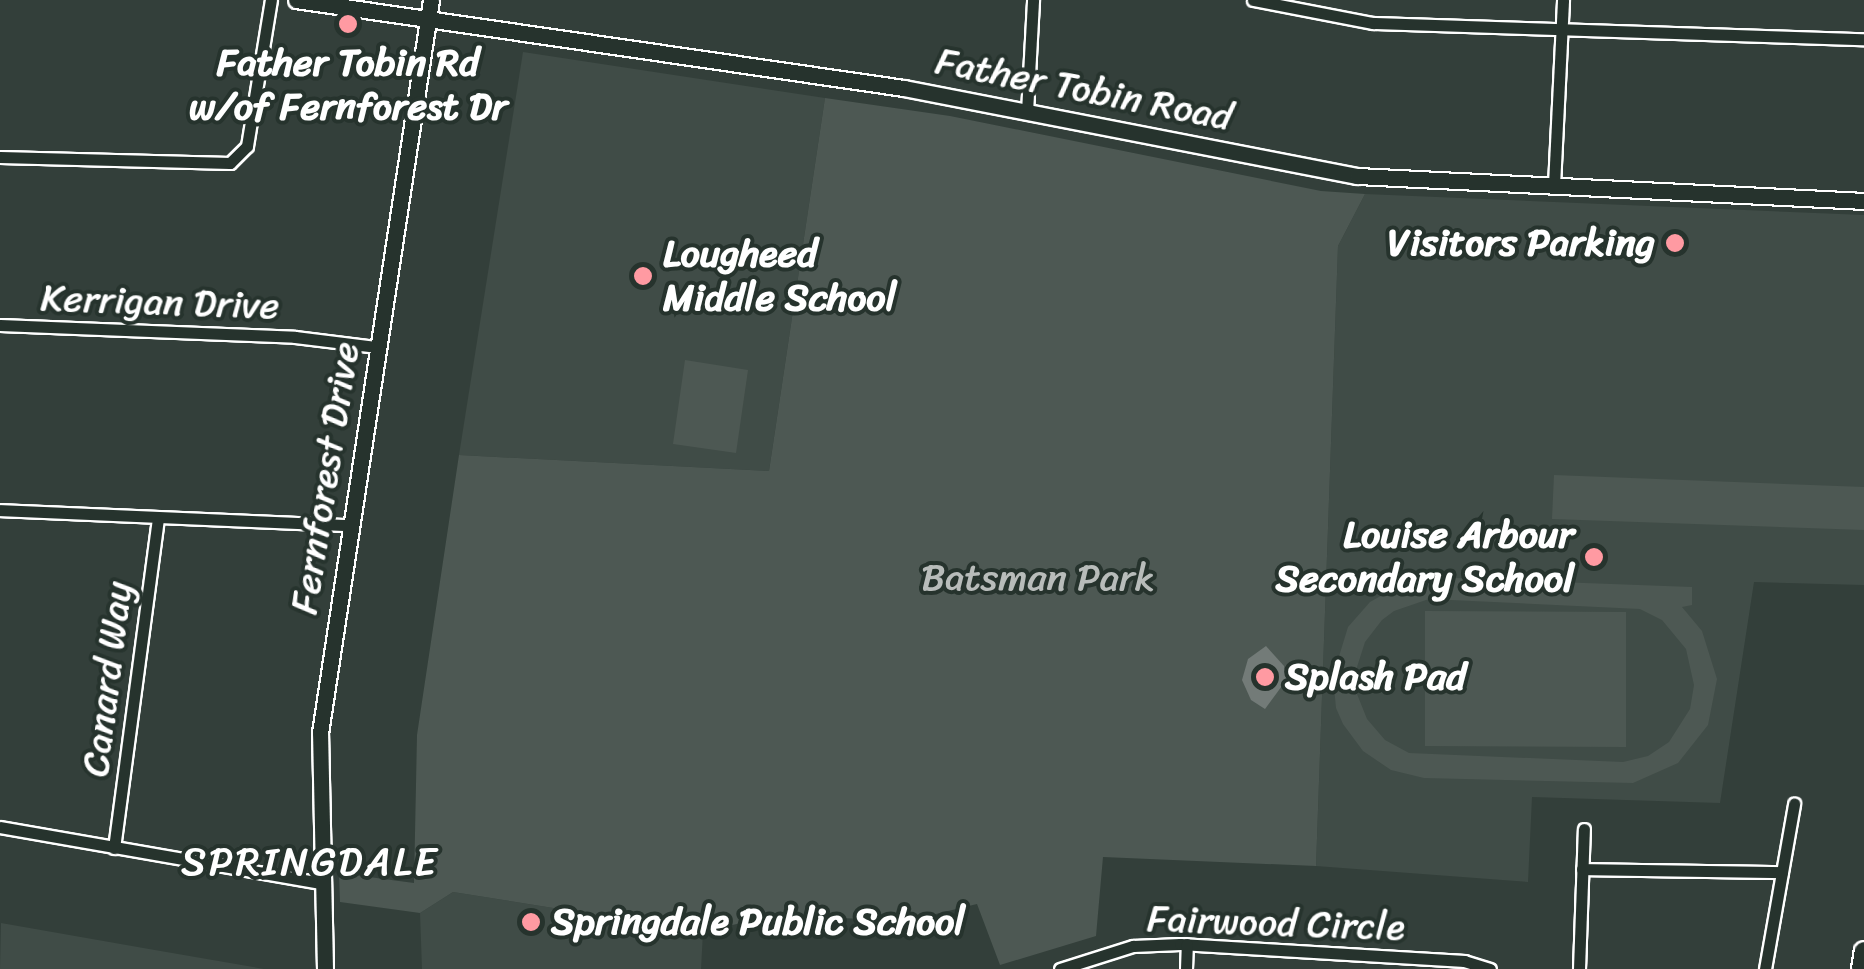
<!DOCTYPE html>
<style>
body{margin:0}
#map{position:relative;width:1864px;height:969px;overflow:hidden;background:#333f3a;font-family:Sriracha,sans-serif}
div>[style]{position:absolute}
.built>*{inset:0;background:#404c47}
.green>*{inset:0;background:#4d5853}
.water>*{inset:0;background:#737b78}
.roads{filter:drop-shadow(2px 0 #fff) drop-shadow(-2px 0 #fff) drop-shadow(0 2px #fff) drop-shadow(0 -2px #fff)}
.minor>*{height:11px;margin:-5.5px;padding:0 5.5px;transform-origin:5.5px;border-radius:5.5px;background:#26332d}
.tertiary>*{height:15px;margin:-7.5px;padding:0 7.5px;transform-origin:7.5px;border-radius:7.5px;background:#26332d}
.secondary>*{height:18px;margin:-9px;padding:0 9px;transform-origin:9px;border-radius:9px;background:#26332d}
.dots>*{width:28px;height:28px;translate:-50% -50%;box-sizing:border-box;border:5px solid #26332d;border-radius:50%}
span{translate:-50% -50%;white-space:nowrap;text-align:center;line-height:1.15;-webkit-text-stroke:8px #26332d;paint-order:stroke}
.poi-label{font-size:38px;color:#fff;font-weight:700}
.right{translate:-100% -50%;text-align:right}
.left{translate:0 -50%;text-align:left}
.street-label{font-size:38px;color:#fff}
.park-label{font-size:38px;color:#b8bcba}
.neighbourhood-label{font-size:40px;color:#fff;letter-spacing:2.5px}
</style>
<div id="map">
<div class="built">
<i style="clip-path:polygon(523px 52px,825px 98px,769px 471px,459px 455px)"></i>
<i style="clip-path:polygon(1365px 194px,1864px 215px,1864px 585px,1754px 582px,1720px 803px,1532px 797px,1528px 882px,1316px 866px,1338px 246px)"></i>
<i style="clip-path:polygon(453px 892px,703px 932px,701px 969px,422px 969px,420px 913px)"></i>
<i style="clip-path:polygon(1px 923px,149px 949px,264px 969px,0 969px)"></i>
</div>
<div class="green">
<i style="clip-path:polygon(825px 98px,950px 116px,1321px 191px,1365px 194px,1338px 246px,1316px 866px,1103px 857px,1096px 936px,1000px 965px,977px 904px,907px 921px,775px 915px,703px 932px,453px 892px,420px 913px,340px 902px,339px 873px,414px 883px,417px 735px,459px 455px,769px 471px)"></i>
<i style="clip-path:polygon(685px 360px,748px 370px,736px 453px,673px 444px)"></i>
<i style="clip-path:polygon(1554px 475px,1864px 487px,1864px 530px,1552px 519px)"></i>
<i style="clip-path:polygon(evenodd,1402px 576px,1692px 587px,1692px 605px,1682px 607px,1702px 631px,1717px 679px,1708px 725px,1678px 763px,1633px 783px,1424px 778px,1391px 770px,1363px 751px,1343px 724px,1336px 708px,1333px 676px,1348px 627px,1370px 602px,1400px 585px,1402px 576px,1429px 599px,1640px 609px,1662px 620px,1686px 649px,1694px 685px,1690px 709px,1669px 742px,1648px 756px,1623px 762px,1409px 753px,1385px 740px,1367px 719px,1357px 694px,1357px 667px,1365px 642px,1382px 620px,1394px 611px,1429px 599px)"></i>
<i style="clip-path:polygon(1425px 611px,1626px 612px,1626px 747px,1425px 746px)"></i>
</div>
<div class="water">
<i style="clip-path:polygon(1266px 646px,1284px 666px,1287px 679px,1265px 709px,1251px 700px,1242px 680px,1248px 659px)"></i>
</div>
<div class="roads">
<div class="minor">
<i style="left:1253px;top:0;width:122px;rotate:10.9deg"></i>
<i style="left:1373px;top:23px;width:491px;rotate:1.9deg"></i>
<i style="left:1027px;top:112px;width:112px;rotate:-86.9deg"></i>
<i style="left:0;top:157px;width:230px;rotate:1.5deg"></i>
<i style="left:230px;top:163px;width:24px;rotate:-45deg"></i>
<i style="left:247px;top:146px;width:148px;rotate:-80.7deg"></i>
<i style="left:1554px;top:185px;width:185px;rotate:-87.2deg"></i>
<i style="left:0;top:325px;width:295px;rotate:2.3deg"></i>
<i style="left:295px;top:337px;width:83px;rotate:7deg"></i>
<i style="left:0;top:510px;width:350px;rotate:2.5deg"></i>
<i style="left:0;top:827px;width:326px;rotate:9.9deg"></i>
<i style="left:114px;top:848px;width:333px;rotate:-82.4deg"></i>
<i style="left:1582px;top:869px;width:200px;rotate:0.9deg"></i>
<i style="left:1060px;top:969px;width:77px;rotate:-17.5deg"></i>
<i style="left:1133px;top:946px;width:47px;rotate:-2.4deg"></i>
<i style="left:1180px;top:944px;width:285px;rotate:3.4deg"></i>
<i style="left:1464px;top:961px;width:27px;rotate:17deg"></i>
<i style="left:1186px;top:969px;width:25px;rotate:-88deg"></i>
<i style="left:1579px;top:969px;width:140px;rotate:-88deg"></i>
<i style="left:1765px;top:969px;width:168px;rotate:-80deg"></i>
</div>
<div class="tertiary">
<i style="left:296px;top:0;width:614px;rotate:8.24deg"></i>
<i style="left:904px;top:88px;width:461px;rotate:11deg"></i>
<i style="left:1357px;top:176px;width:508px;rotate:2.82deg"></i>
<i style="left:325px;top:969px;width:236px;rotate:-91.2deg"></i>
<i style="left:320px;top:733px;width:741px;rotate:-81.39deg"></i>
</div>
<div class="secondary">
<i style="left:1861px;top:969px;width:18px;rotate:-81deg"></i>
</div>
</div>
<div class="dots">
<i style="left:348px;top:24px;background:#ff9aa2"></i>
<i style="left:1675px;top:243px;background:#ff9aa2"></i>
<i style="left:643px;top:276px;background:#ff9aa2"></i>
<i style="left:1594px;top:557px;background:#ff9aa2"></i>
<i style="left:1265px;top:677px;background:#ff9aa2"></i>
<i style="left:531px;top:922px;background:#ff9aa2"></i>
</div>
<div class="poi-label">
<span style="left:348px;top:85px">Father Tobin Rd<br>w/of Fernforest Dr</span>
<span class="right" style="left:1655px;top:243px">Visitors Parking</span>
<span class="left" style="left:663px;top:276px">Lougheed<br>Middle School</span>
<span class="right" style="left:1574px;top:557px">Louise Arbour<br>Secondary School</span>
<span class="left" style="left:1285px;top:677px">Splash Pad</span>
<span class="left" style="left:551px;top:922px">Springdale Public School</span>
</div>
<div class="street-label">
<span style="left:1084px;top:89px;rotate:11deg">Father Tobin Road</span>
<span style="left:160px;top:302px;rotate:2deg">Kerrigan Drive</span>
<span style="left:325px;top:478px;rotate:-81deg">Fernforest Drive</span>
<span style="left:107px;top:679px;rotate:-83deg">Canard Way</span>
<span style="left:1276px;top:923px;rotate:2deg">Fairwood Circle</span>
</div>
<div class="park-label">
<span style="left:1038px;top:578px">Batsman Park</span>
</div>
<div class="neighbourhood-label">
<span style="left:310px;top:862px">SPRINGDALE</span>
</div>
</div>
